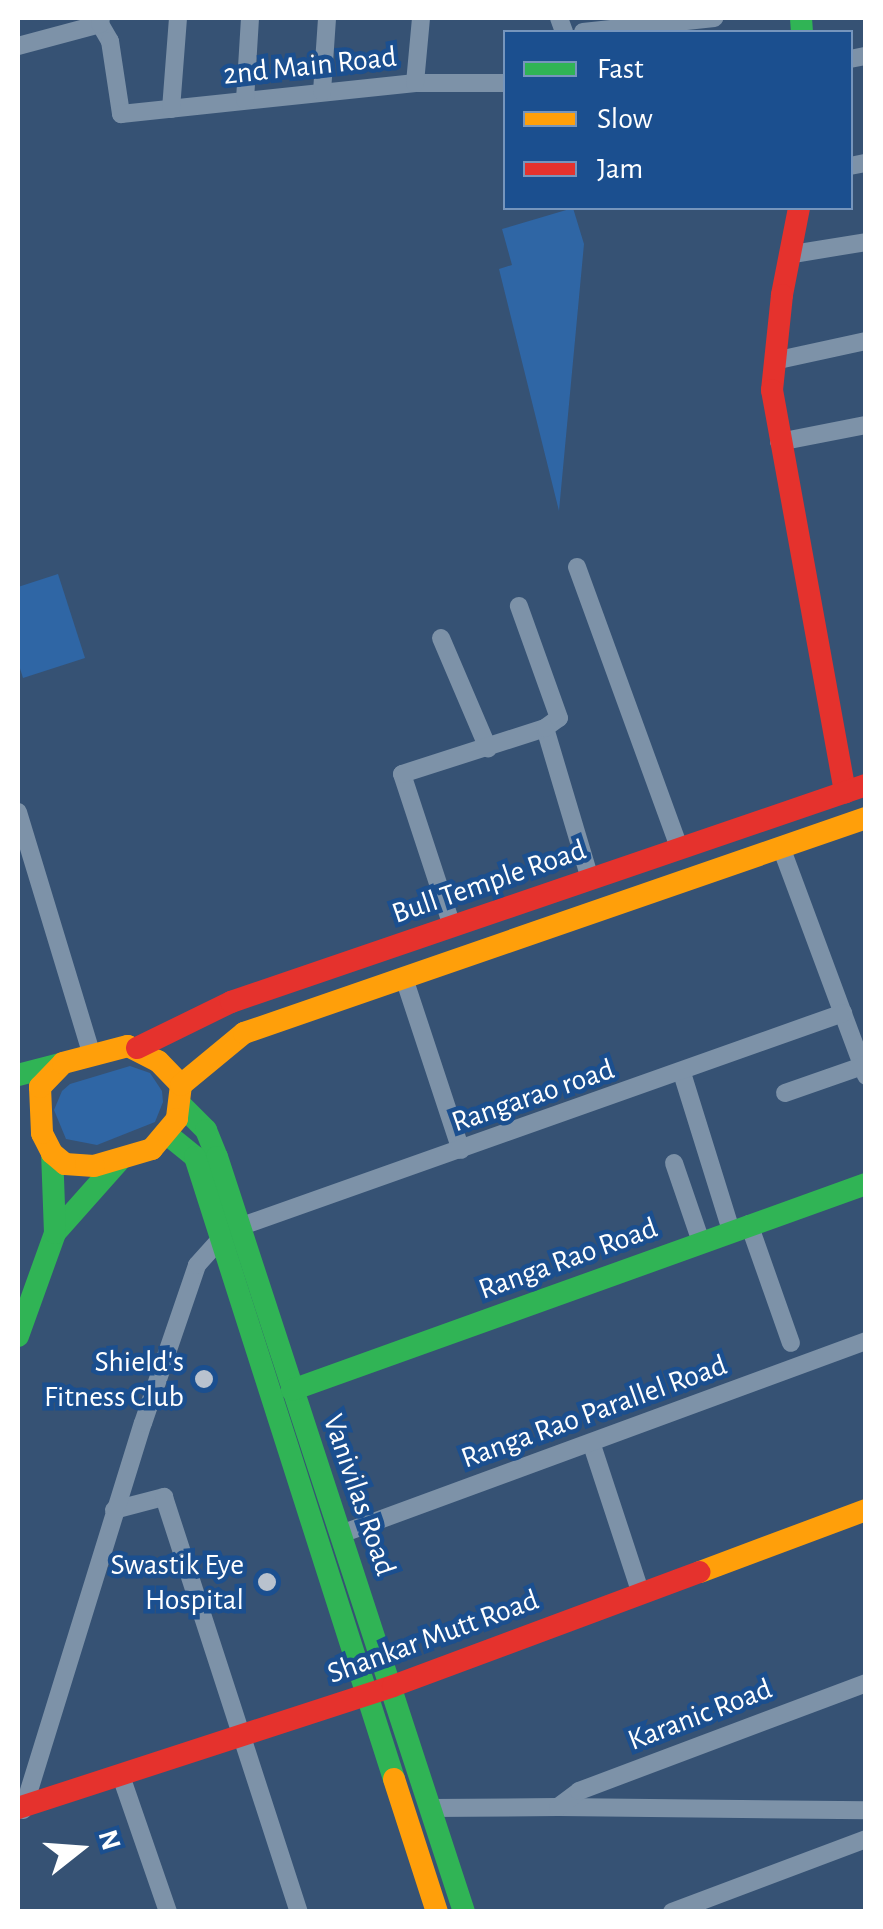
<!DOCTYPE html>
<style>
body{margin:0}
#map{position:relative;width:883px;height:1929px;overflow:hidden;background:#365274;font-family:"Alegreya Sans",sans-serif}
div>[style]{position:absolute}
.green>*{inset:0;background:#2f66a5}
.street>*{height:18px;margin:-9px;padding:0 9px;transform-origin:9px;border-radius:9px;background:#7d92a8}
.fast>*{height:22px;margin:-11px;padding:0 11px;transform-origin:11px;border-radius:11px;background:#30b455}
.slow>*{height:22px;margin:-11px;padding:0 11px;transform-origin:11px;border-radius:11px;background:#ff9f0a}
.jam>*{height:22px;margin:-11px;padding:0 11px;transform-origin:11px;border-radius:11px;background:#e5322d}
.dots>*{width:28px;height:28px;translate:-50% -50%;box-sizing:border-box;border:5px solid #1b4f8f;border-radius:50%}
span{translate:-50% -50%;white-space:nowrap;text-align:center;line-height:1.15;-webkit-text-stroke:9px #1b4f8f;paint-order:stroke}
.street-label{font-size:30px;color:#fff}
.poi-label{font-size:30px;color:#fff}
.right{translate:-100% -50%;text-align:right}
.frame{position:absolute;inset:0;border:20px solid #fff;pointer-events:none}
.legend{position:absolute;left:503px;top:30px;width:350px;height:180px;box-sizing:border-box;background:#1b4f8f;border:2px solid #7695bc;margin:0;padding:12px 18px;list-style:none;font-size:30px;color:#fff}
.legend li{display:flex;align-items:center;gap:20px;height:50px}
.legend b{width:50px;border:2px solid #7695bc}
.north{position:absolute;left:30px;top:1799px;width:100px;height:100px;-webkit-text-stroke:8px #1b4f8f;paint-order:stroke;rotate:73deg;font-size:28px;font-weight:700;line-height:40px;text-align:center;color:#fff}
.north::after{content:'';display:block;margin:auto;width:35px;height:45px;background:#fff;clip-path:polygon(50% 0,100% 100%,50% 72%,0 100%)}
</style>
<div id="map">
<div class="green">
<i style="clip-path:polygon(573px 208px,584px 244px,559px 511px,499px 269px,512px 265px,502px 229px)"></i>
<i style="clip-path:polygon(58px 574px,85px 658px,23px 678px,18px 662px,18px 587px)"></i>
<i style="clip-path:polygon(130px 1066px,150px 1073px,162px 1091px,163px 1102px,155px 1122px,97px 1145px,66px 1139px,54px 1110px,62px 1091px,70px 1084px)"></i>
</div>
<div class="street">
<i style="left:559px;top:18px;width:15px;rotate:70deg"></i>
<i style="left:100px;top:24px;width:20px;rotate:60deg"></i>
<i style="left:110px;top:41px;width:74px;rotate:81.4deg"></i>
<i style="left:121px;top:114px;width:296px;rotate:-6deg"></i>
<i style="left:415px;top:83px;width:91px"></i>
<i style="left:583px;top:32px;width:132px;rotate:-6.1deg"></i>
<i style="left:18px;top:46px;width:85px;rotate:-15deg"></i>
<i style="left:100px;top:24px;width:6px;rotate:-81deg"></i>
<i style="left:850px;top:59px;width:16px;rotate:-11deg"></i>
<i style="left:415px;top:83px;width:65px;rotate:-84.7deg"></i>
<i style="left:322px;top:92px;width:74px;rotate:-86.1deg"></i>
<i style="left:245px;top:100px;width:82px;rotate:-86.5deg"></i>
<i style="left:171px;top:109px;width:91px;rotate:-85.6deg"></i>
<i style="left:850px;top:166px;width:16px;rotate:-11deg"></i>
<i style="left:793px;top:254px;width:74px;rotate:-9.3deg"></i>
<i style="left:774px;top:361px;width:94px;rotate:-12.3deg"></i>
<i style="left:779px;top:442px;width:89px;rotate:-11.1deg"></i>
<i style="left:577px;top:567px;width:298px;rotate:70deg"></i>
<i style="left:441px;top:638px;width:120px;rotate:66.9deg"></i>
<i style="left:545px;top:728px;width:158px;rotate:73.4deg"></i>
<i style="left:18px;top:812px;width:254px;rotate:73.1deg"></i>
<i style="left:781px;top:847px;width:244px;rotate:69.6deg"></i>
<i style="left:452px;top:926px;width:160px;rotate:-108.2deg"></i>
<i style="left:402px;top:774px;width:150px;rotate:-17.8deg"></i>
<i style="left:545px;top:728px;width:17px;rotate:-36deg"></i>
<i style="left:559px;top:718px;width:119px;rotate:-109.7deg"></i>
<i style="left:404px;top:978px;width:181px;rotate:71.7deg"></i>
<i style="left:682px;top:1073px;width:164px;rotate:72.7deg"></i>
<i style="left:785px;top:1093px;width:82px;rotate:-19.3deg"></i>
<i style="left:674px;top:1163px;width:83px;rotate:71.1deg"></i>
<i style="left:749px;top:1224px;width:126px;rotate:70.6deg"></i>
<i style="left:239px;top:1227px;width:641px;rotate:-19.51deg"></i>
<i style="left:592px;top:1445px;width:154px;rotate:71.8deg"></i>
<i style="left:114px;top:1510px;width:52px;rotate:-14.6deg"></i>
<i style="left:164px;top:1497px;width:436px;rotate:72deg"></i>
<i style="left:341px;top:1534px;width:559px;rotate:-20.18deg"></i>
<i style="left:121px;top:1776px;width:144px;rotate:70.9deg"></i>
<i style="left:559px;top:1807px;width:307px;rotate:0.6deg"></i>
<i style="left:430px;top:1808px;width:128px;rotate:-0.4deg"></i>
<i style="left:558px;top:1807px;width:26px;rotate:-37deg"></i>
<i style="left:579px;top:1791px;width:307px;rotate:-20.6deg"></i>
<i style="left:23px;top:1810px;width:405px;rotate:-72.8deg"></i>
<i style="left:143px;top:1423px;width:167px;rotate:-71.1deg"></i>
<i style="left:197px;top:1265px;width:36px;rotate:-48deg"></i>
<i style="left:672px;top:1912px;width:207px;rotate:-20.6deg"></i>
</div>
<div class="fast">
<i style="left:801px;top:18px;width:14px;rotate:86deg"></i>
<i style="left:18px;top:1075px;width:43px;rotate:-14.7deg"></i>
<i style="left:182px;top:1106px;width:34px;rotate:45deg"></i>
<i style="left:206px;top:1130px;width:29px;rotate:68deg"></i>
<i style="left:217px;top:1157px;width:794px;rotate:71.88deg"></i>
<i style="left:168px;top:1135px;width:35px;rotate:39deg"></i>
<i style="left:195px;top:1157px;width:653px;rotate:72.26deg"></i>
<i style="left:55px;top:1233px;width:96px;rotate:-48.4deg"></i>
<i style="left:18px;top:1336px;width:109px;rotate:-70.2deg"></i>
<i style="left:55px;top:1233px;width:80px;rotate:-92.1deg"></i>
<i style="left:292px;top:1390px;width:610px;rotate:-19.74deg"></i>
</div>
<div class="slow">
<i style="left:128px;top:1046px;width:34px;rotate:27deg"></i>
<i style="left:158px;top:1061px;width:33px;rotate:46deg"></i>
<i style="left:181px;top:1085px;width:34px;rotate:97deg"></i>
<i style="left:177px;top:1119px;width:39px;rotate:130deg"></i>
<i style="left:152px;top:1149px;width:60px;rotate:163.7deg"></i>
<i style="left:94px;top:1166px;width:29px;rotate:-176deg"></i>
<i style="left:65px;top:1164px;width:17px;rotate:-140deg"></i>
<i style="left:52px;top:1153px;width:22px;rotate:-117deg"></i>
<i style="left:42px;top:1133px;width:46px;rotate:-92.5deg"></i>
<i style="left:40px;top:1087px;width:33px;rotate:-46deg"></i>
<i style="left:63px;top:1063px;width:67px;rotate:-14.7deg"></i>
<i style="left:181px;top:1085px;width:82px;rotate:-39.5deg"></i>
<i style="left:244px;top:1033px;width:658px;rotate:-19.07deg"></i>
<i style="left:700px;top:1572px;width:177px;rotate:-20.5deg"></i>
<i style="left:394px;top:1779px;width:140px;rotate:72.1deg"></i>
</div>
<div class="jam">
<i style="left:799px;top:208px;width:89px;rotate:101.1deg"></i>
<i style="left:782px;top:295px;width:96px;rotate:96deg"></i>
<i style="left:772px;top:390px;width:409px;rotate:79.7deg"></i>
<i style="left:137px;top:1048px;width:105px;rotate:-26.1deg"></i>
<i style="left:231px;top:1002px;width:671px;rotate:-18.87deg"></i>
<i style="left:18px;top:1808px;width:394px;rotate:-18deg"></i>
<i style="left:393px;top:1686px;width:327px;rotate:-20.4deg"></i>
</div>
<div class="dots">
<i style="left:204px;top:1379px;background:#b9c2ce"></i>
<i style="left:267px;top:1582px;background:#b9c2ce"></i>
</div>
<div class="street-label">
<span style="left:310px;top:66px;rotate:-6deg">2nd Main Road</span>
<span style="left:489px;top:882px;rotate:-19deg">Bull Temple Road</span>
<span style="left:533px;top:1096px;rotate:-19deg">Rangarao road</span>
<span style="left:568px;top:1259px;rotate:-20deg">Ranga Rao Road</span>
<span style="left:594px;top:1412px;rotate:-20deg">Ranga Rao Parallel Road</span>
<span style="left:359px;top:1495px;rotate:71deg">Vanivilas Road</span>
<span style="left:433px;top:1637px;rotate:-20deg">Shankar Mutt Road</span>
<span style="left:700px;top:1715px;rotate:-21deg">Karanic Road</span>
</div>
<div class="poi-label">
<span class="right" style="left:184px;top:1379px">Shield's<br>Fitness Club</span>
<span class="right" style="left:244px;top:1582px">Swastik Eye<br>Hospital</span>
</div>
<div class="frame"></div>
<ul class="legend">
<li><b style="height:12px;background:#30b455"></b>Fast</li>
<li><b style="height:12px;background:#ff9f0a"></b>Slow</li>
<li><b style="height:12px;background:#e5322d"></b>Jam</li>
</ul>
<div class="north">N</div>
</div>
